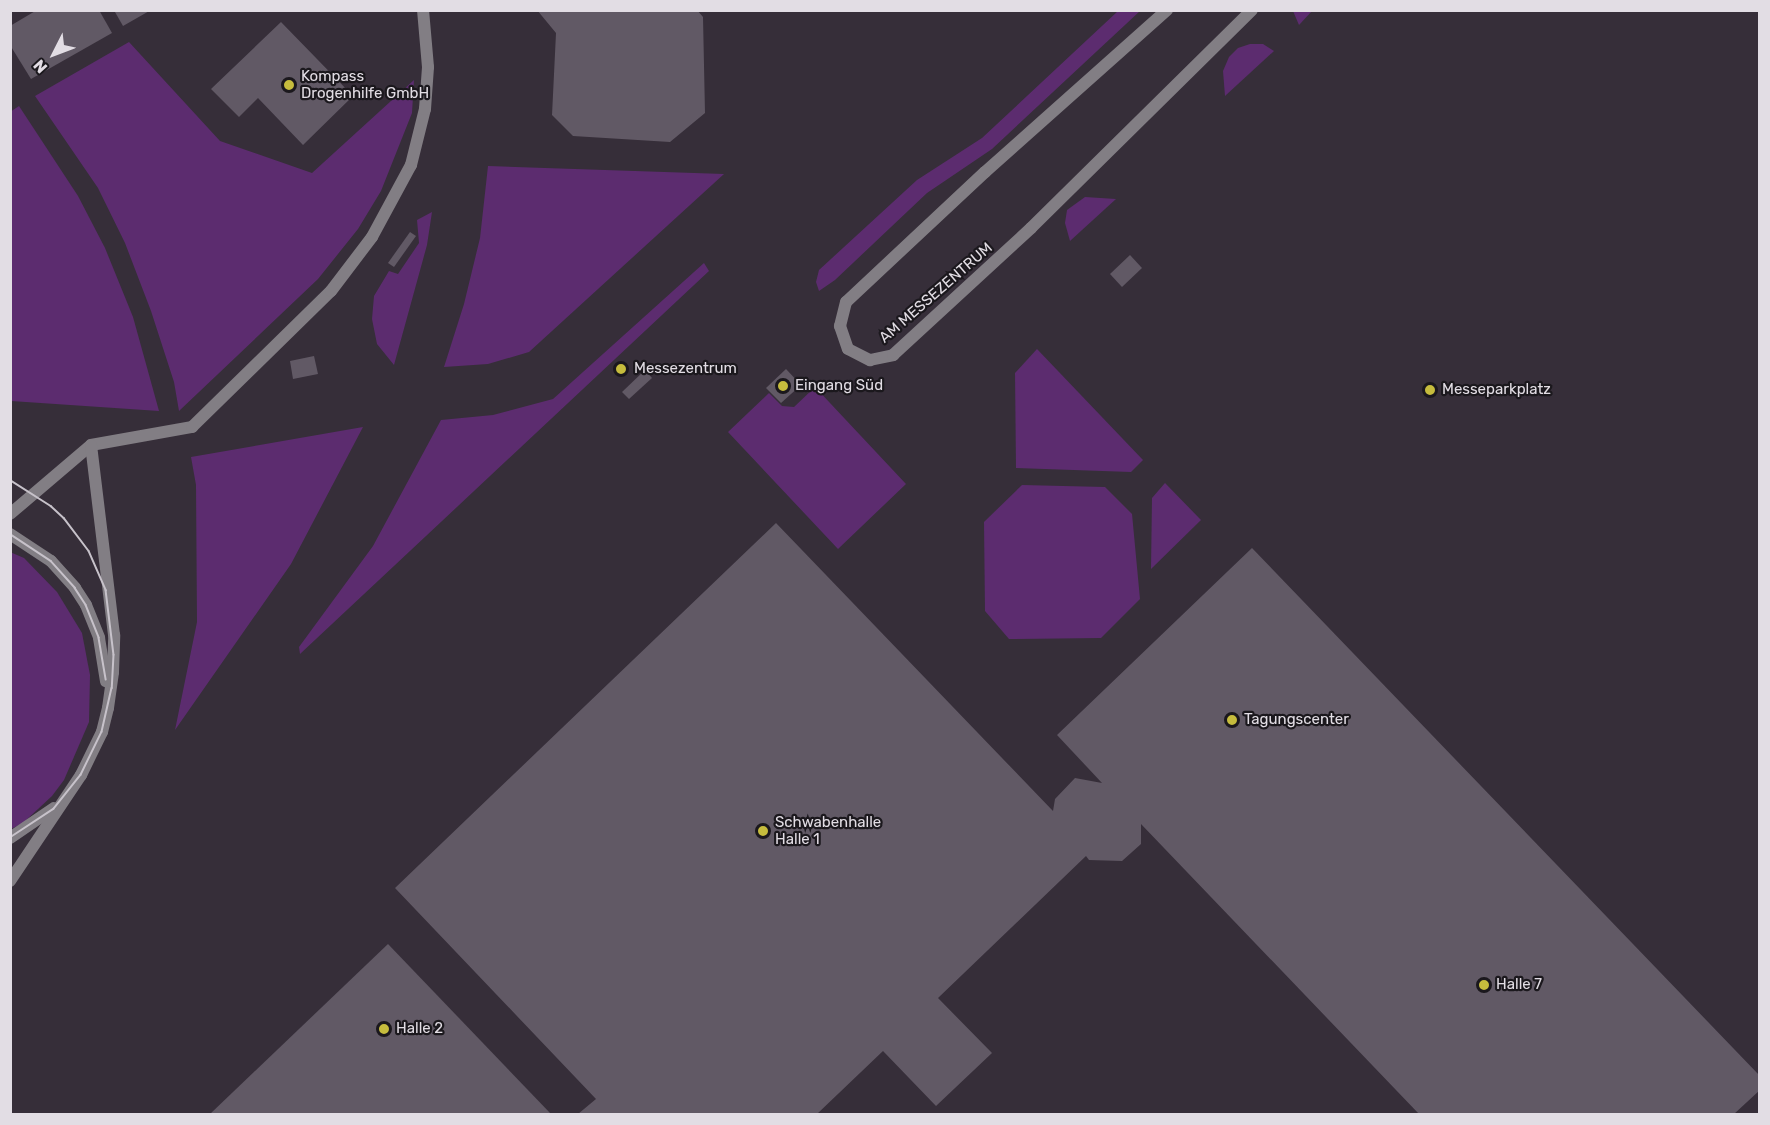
<!DOCTYPE html>
<meta charset="utf-8">
<style>
body{margin:0}
#map{position:relative;width:1770px;height:1125px;overflow:hidden;background:#362e39;font-family:Rubik,sans-serif}
div>[style]{position:absolute}
.green>*{inset:0;background:#5c2c6f}
.building>*{inset:0;background:#615965}
.service>*{height:12px;margin:-6px;padding:0 6px;transform-origin:6px;border-radius:6px;background:#827e84}
.minor>*{height:12px;margin:-6px;padding:0 6px;transform-origin:6px;border-radius:6px;background:#827e84}
.tram>*{height:1.5px;margin:-0.75px;padding:0 0.75px;transform-origin:0.75px;border-radius:0.75px;background:#c7c2ca}
.dots>*{width:16px;height:16px;translate:-50% -50%;box-sizing:border-box;border:3px solid #1b181d;border-radius:50%}
span{translate:-50% -50%;white-space:nowrap;text-align:center;line-height:1.15;-webkit-text-stroke:4.5px #1b181d;paint-order:stroke}
.poi-label{font-size:15px;color:#e2dde4}
.left{translate:0 -50%;text-align:left}
.street-label{font-size:15px;color:#e2dde4}
.frame{position:absolute;inset:0;border:12px solid #e2dde4;pointer-events:none}
.north{position:absolute;left:24px;top:24px;width:60px;height:60px;-webkit-text-stroke:4px #1b181d;paint-order:stroke;rotate:228deg;font-size:16px;font-weight:700;line-height:24px;text-align:center;color:#e2dde4}
.north::after{content:'';display:block;margin:auto;width:21px;height:27px;background:#e2dde4;clip-path:polygon(50% 0,100% 100%,50% 72%,0 100%)}
</style>
<div id="map">
<div class="green">
<i style="clip-path:polygon(1118px 11px,1140px 11px,992px 149px,927px 193px,835px 280px,819px 291px,816px 282px,819px 270px,917px 180px,982px 138px)"></i>
<i style="clip-path:polygon(1293px 11px,1293px 10px,1312px 11px,1299px 25px)"></i>
<i style="clip-path:polygon(129px 42px,220px 141px,312px 173px,414px 80px,412px 113px,381px 191px,358px 229px,318px 279px,179px 411px,174px 382px,151px 311px,125px 243px,98px 188px,35px 96px)"></i>
<i style="clip-path:polygon(1250px 44px,1263px 44px,1274px 51px,1225px 96px,1223px 71px,1229px 57px,1238px 48px)"></i>
<i style="clip-path:polygon(19px 106px,78px 196px,105px 248px,133px 317px,159px 411px,11px 401px,10px 112px)"></i>
<i style="clip-path:polygon(488px 166px,724px 174px,529px 352px,488px 364px,444px 367px,464px 304px,480px 238px)"></i>
<i style="clip-path:polygon(1085px 197px,1116px 199px,1070px 241px,1065px 223px,1067px 210px)"></i>
<i style="clip-path:polygon(432px 212px,427px 245px,394px 365px,377px 344px,372px 319px,374px 296px,389px 271px,398px 274px,419px 243px,417px 220px)"></i>
<i style="clip-path:polygon(704px 263px,709px 271px,300px 654px,299px 647px,373px 546px,441px 420px,493px 415px,553px 399px)"></i>
<i style="clip-path:polygon(1037px 349px,1143px 460px,1131px 472px,1016px 468px,1015px 373px)"></i>
<i style="clip-path:polygon(815px 387px,906px 484px,838px 549px,728px 432px,769px 393px,782px 406px,794px 407px)"></i>
<i style="clip-path:polygon(363px 427px,291px 564px,175px 730px,197px 622px,196px 485px,191px 457px)"></i>
<i style="clip-path:polygon(1165px 483px,1201px 520px,1151px 569px,1152px 498px)"></i>
<i style="clip-path:polygon(1022px 485px,1105px 487px,1132px 514px,1140px 599px,1101px 638px,1009px 639px,985px 611px,984px 522px)"></i>
<i style="clip-path:polygon(10px 552px,24px 558px,57px 592px,82px 633px,90px 675px,89px 722px,64px 780px,52px 796px,23px 823px,11px 829px)"></i>
</div>
<div class="building">
<i style="clip-path:polygon(37px 10px,99px 10px,112px 33px,31px 79px,10px 45px,10px 26px)"></i>
<i style="clip-path:polygon(118px 10px,151px 10px,123px 26px,115px 12px)"></i>
<i style="clip-path:polygon(537px 10px,697px 10px,703px 17px,705px 113px,670px 142px,573px 136px,552px 115px,556px 33px)"></i>
<i style="clip-path:polygon(281px 22px,353px 96px,303px 145px,258px 98px,239px 117px,211px 89px)"></i>
<i style="clip-path:polygon(410px 232px,416px 236px,394px 267px,388px 263px)"></i>
<i style="clip-path:polygon(1130px 255px,1142px 268px,1122px 287px,1110px 274px)"></i>
<i style="clip-path:polygon(314px 356px,318px 374px,293px 379px,290px 361px)"></i>
<i style="clip-path:polygon(786px 369px,801px 385px,781px 403px,766px 388px)"></i>
<i style="clip-path:polygon(645px 370px,652px 378px,629px 399px,622px 392px)"></i>
<i style="clip-path:polygon(776px 523px,1053px 811px,1055px 799px,1075px 778px,1102px 783px,1057px 735px,1252px 548px,1760px 1076px,1760px 1090px,1734px 1114px,1419px 1114px,1141px 824px,1141px 844px,1122px 861px,1089px 860px,1086px 856px,938px 998px,992px 1053px,936px 1106px,883px 1051px,817px 1114px,578px 1114px,596px 1099px,395px 888px)"></i>
<i style="clip-path:polygon(388px 944px,551px 1114px,210px 1114px)"></i>
</div>
<div class="service">
<i style="left:10px;top:514px;width:106px;rotate:-40.4deg"></i>
<i style="left:91px;top:445px;width:103px;rotate:-10.1deg"></i>
<i style="left:192px;top:427px;width:194px;rotate:-44.4deg"></i>
<i style="left:331px;top:291px;width:68px;rotate:-52.8deg"></i>
<i style="left:372px;top:237px;width:82px;rotate:-61.6deg"></i>
<i style="left:411px;top:165px;width:58px;rotate:-76deg"></i>
<i style="left:425px;top:109px;width:42px;rotate:-85.9deg"></i>
<i style="left:428px;top:67px;width:57px;rotate:-95deg"></i>
<i style="left:10px;top:534px;width:49px;rotate:33.4deg"></i>
<i style="left:51px;top:561px;width:36px;rotate:48deg"></i>
<i style="left:75px;top:588px;width:20px;rotate:57deg"></i>
<i style="left:86px;top:605px;width:35px;rotate:68deg"></i>
<i style="left:99px;top:638px;width:44px;rotate:80.8deg"></i>
<i style="left:10px;top:838px;width:53px;rotate:-34.3deg"></i>
<i style="left:10px;top:881px;width:128px;rotate:-56.2deg"></i>
<i style="left:81px;top:775px;width:48px;rotate:-64deg"></i>
<i style="left:102px;top:732px;width:25px;rotate:-76deg"></i>
<i style="left:108px;top:708px;width:36px;rotate:-82deg"></i>
<i style="left:113px;top:672px;width:37px;rotate:-88deg"></i>
<i style="left:114px;top:635px;width:191px;rotate:-96.9deg"></i>
</div>
<div class="minor">
<i style="left:1167px;top:10px;width:244px;rotate:138.3deg"></i>
<i style="left:985px;top:172px;width:190px;rotate:136.9deg"></i>
<i style="left:846px;top:302px;width:25px;rotate:104deg"></i>
<i style="left:840px;top:326px;width:24px;rotate:71deg"></i>
<i style="left:848px;top:349px;width:25px;rotate:27deg"></i>
<i style="left:870px;top:360px;width:24px;rotate:-12deg"></i>
<i style="left:893px;top:355px;width:188px;rotate:-42.6deg"></i>
<i style="left:1031px;top:228px;width:310px;rotate:-44.6deg"></i>
</div>
<div class="tram">
<i style="left:10px;top:480px;width:49px;rotate:32.4deg"></i>
<i style="left:51px;top:506px;width:18px;rotate:43deg"></i>
<i style="left:64px;top:518px;width:41px;rotate:52.9deg"></i>
<i style="left:89px;top:551px;width:43px;rotate:66.4deg"></i>
<i style="left:106px;top:590px;width:65px;rotate:83deg"></i>
<i style="left:114px;top:655px;width:33px;rotate:93deg"></i>
<i style="left:112px;top:688px;width:45px;rotate:102.8deg"></i>
<i style="left:102px;top:732px;width:48px;rotate:116deg"></i>
<i style="left:81px;top:775px;width:43px;rotate:128.5deg"></i>
<i style="left:54px;top:809px;width:53px;rotate:146.6deg"></i>
<i style="left:10px;top:534px;width:49px;rotate:33.4deg"></i>
<i style="left:51px;top:561px;width:36px;rotate:48deg"></i>
<i style="left:75px;top:588px;width:20px;rotate:57deg"></i>
<i style="left:86px;top:605px;width:35px;rotate:68deg"></i>
<i style="left:99px;top:638px;width:42px;rotate:80.3deg"></i>
</div>
<div class="dots">
<i style="left:289px;top:85px;background:#c6bc3d"></i>
<i style="left:621px;top:369px;background:#c6bc3d"></i>
<i style="left:783px;top:386px;background:#c6bc3d"></i>
<i style="left:1430px;top:390px;background:#c6bc3d"></i>
<i style="left:1232px;top:720px;background:#c6bc3d"></i>
<i style="left:763px;top:831px;background:#c6bc3d"></i>
<i style="left:1484px;top:985px;background:#c6bc3d"></i>
<i style="left:384px;top:1029px;background:#c6bc3d"></i>
</div>
<div class="poi-label">
<span class="left" style="left:301px;top:85px">Kompass<br>Drogenhilfe GmbH</span>
<span class="left" style="left:634px;top:369px">Messezentrum</span>
<span class="left" style="left:795px;top:386px">Eingang Süd</span>
<span class="left" style="left:1442px;top:390px">Messeparkplatz</span>
<span class="left" style="left:1244px;top:720px">Tagungscenter</span>
<span class="left" style="left:775px;top:831px">Schwabenhalle<br>Halle 1</span>
<span class="left" style="left:1496px;top:985px">Halle 7</span>
<span class="left" style="left:396px;top:1029px">Halle 2</span>
</div>
<div class="street-label">
<span style="left:936px;top:293px;rotate:-41deg">AM MESSEZENTRUM</span>
</div>
<div class="frame"></div>
<div class="north">N</div>
</div>
